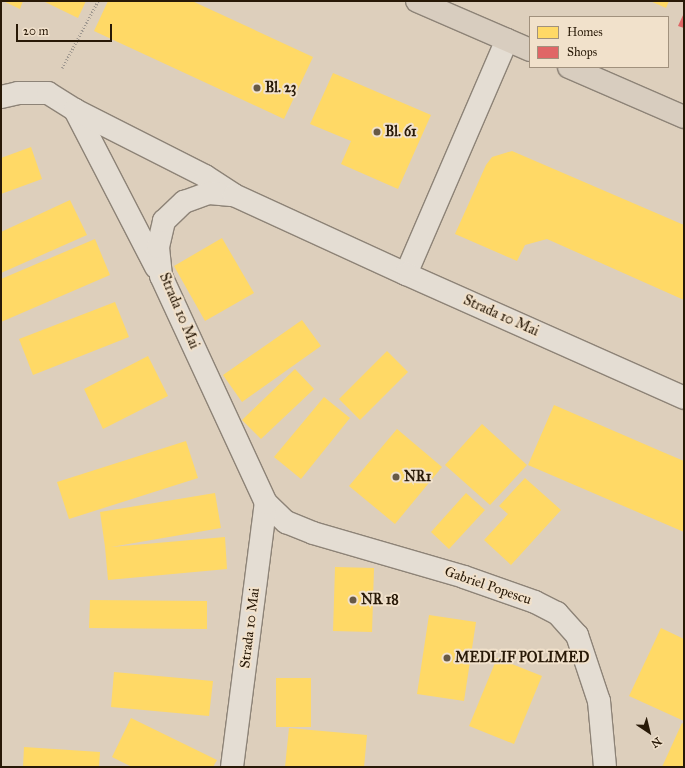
<!DOCTYPE html>
<style>
body{margin:0}
#map{position:relative;width:685px;height:768px;overflow:hidden;background:#ddcfbc;font-family:"IM FELL Great Primer",serif}
div>[style]{position:absolute}
.homes>*{inset:0;background:#ffd966}
.shops>*{inset:0;background:#e06666}
.path>*{height:2.5px;margin-top:-1.25px;transform-origin:0;background:repeating-linear-gradient(90deg,#a09991 0 1px,transparent 0 3px)}
.roads{filter:drop-shadow(1px 0 #8d8377) drop-shadow(-1px 0 #8d8377) drop-shadow(0 1px #8d8377) drop-shadow(0 -1px #8d8377)}
.minor>*{height:22px;margin:-11px;padding:0 11px;transform-origin:11px;border-radius:11px;background:#e4ddd3}
.major>*{height:22px;margin:-11px;padding:0 11px;transform-origin:11px;border-radius:11px;background:#d8cdbf}
.dots>*{width:11px;height:11px;translate:-50% -50%;box-sizing:border-box;border:2px solid #f1e1cb;border-radius:50%}
span{translate:-50% -50%;white-space:nowrap;text-align:center;line-height:1.15;-webkit-text-stroke:4px #f1e1cb;paint-order:stroke}
.poi-label{font-size:14px;color:#281907;font-weight:700}
.left{translate:0 -50%;text-align:left}
.street-label{font-size:14px;color:#281907}
.frame{position:absolute;inset:0;border:2px solid #281907;pointer-events:none}
.legend{position:absolute;left:529px;top:16px;width:140px;height:52px;box-sizing:border-box;background:#f1e1cb;border:1px solid #a1917d;margin:0;padding:5px 7px;list-style:none;font-size:12px;color:#281907}
.legend li{display:flex;align-items:center;gap:8px;height:20px}
.legend b{width:20px;border:1px solid #a1917d}
.north{position:absolute;left:629px;top:712px;width:40px;height:40px;-webkit-text-stroke:3px #f1e1cb;paint-order:stroke;rotate:145deg;font-size:11px;font-weight:700;line-height:16px;text-align:center;color:#281907}
.north::after{content:'';display:block;margin:auto;width:14px;height:18px;background:#281907;clip-path:polygon(50% 0,100% 100%,50% 72%,0 100%)}
.scale{position:absolute;left:16px;top:24px;width:96px;height:18px;box-sizing:border-box;border:2px solid #281907;border-top:0;padding-left:5px;font-size:12px;line-height:14px;white-space:nowrap;color:#281907;-webkit-text-stroke:3px #f1e1cb;paint-order:stroke}
</style>
<div id="map">
<div class="homes">
<i style="clip-path:polygon(3px 1px,23px 1px,20px 9px)"></i>
<i style="clip-path:polygon(43px 1px,86px 1px,78px 18px)"></i>
<i style="clip-path:polygon(108px 1px,192px 1px,313px 57px,284px 119px,94px 31px)"></i>
<i style="clip-path:polygon(650px 1px,669px 1px,666px 8px)"></i>
<i style="clip-path:polygon(333px 73px,431px 115px,398px 189px,341px 164px,351px 141px,310px 124px)"></i>
<i style="clip-path:polygon(31px 147px,42px 179px,1px 194px,1px 158px)"></i>
<i style="clip-path:polygon(512px 151px,684px 225px,684px 300px,547px 239px,525px 245px,517px 261px,455px 234px,486px 165px,492px 157px)"></i>
<i style="clip-path:polygon(70px 200px,87px 235px,1px 273px,1px 232px)"></i>
<i style="clip-path:polygon(222px 238px,254px 293px,205px 321px,174px 266px)"></i>
<i style="clip-path:polygon(95px 239px,110px 275px,1px 322px,1px 279px)"></i>
<i style="clip-path:polygon(115px 302px,129px 337px,33px 375px,19px 339px)"></i>
<i style="clip-path:polygon(302px 320px,321px 346px,242px 402px,223px 375px)"></i>
<i style="clip-path:polygon(387px 351px,408px 372px,360px 420px,339px 399px)"></i>
<i style="clip-path:polygon(148px 356px,168px 396px,103px 429px,84px 389px)"></i>
<i style="clip-path:polygon(295px 369px,314px 389px,261px 439px,242px 420px)"></i>
<i style="clip-path:polygon(324px 397px,350px 418px,301px 479px,274px 457px)"></i>
<i style="clip-path:polygon(554px 405px,665px 453px,656px 473px,665px 453px,684px 461px,684px 532px,528px 465px)"></i>
<i style="clip-path:polygon(482px 424px,527px 465px,490px 505px,445px 465px)"></i>
<i style="clip-path:polygon(397px 429px,442px 467px,395px 524px,349px 486px)"></i>
<i style="clip-path:polygon(186px 441px,198px 478px,69px 519px,57px 482px)"></i>
<i style="clip-path:polygon(525px 478px,561px 510px,511px 565px,484px 540px,508px 514px,499px 506px)"></i>
<i style="clip-path:polygon(215px 493px,221px 528px,111px 547px,225px 537px,227px 569px,108px 580px,105px 547px,100px 512px)"></i>
<i style="clip-path:polygon(466px 493px,485px 510px,449px 549px,431px 532px)"></i>
<i style="clip-path:polygon(335px 567px,374px 568px,372px 632px,333px 631px)"></i>
<i style="clip-path:polygon(90px 600px,207px 601px,207px 629px,89px 628px)"></i>
<i style="clip-path:polygon(429px 615px,476px 622px,464px 701px,417px 694px)"></i>
<i style="clip-path:polygon(661px 628px,684px 639px,684px 721px,629px 696px)"></i>
<i style="clip-path:polygon(497px 658px,542px 676px,514px 744px,469px 726px)"></i>
<i style="clip-path:polygon(114px 672px,213px 681px,209px 716px,111px 707px)"></i>
<i style="clip-path:polygon(276px 678px,311px 678px,311px 727px,276px 727px)"></i>
<i style="clip-path:polygon(131px 718px,217px 760px,213px 767px,132px 767px,112px 757px)"></i>
<i style="clip-path:polygon(682px 723px,684px 724px,684px 767px,662px 767px)"></i>
<i style="clip-path:polygon(289px 728px,367px 735px,364px 767px,285px 767px)"></i>
<i style="clip-path:polygon(24px 747px,100px 752px,99px 767px,23px 767px)"></i>
</div>
<div class="shops">
<i style="clip-path:polygon(684px 13px,684px 28px,678px 26px)"></i>
</div>
<div class="path">
<i style="left:62px;top:68px;width:76px;rotate:-61.8deg"></i>
</div>
<div class="roads">
<div class="minor">
<i style="left:1px;top:97px;width:17px;rotate:-13deg"></i>
<i style="left:18px;top:93px;width:30px"></i>
<i style="left:48px;top:93px;width:32px;rotate:32deg"></i>
<i style="left:156px;top:267px;width:177px;rotate:-117.3deg"></i>
<i style="left:75px;top:110px;width:146px;rotate:26.9deg"></i>
<i style="left:205px;top:176px;width:33px;rotate:33deg"></i>
<i style="left:406px;top:274px;width:255px;rotate:-66.7deg"></i>
<i style="left:266px;top:503px;width:28px;rotate:44deg"></i>
<i style="left:286px;top:522px;width:29px;rotate:22deg"></i>
<i style="left:313px;top:533px;width:157px;rotate:16.2deg"></i>
<i style="left:464px;top:577px;width:75px;rotate:19.4deg"></i>
<i style="left:535px;top:602px;width:25px;rotate:27deg"></i>
<i style="left:557px;top:613px;width:30px;rotate:48deg"></i>
<i style="left:577px;top:635px;width:70px;rotate:71.6deg"></i>
<i style="left:599px;top:701px;width:66px;rotate:84.8deg"></i>
<i style="left:232px;top:767px;width:266px;rotate:-82.7deg"></i>
<i style="left:266px;top:503px;width:250px;rotate:-114.8deg"></i>
<i style="left:161px;top:276px;width:29px;rotate:-96deg"></i>
<i style="left:158px;top:247px;width:27px;rotate:-77deg"></i>
<i style="left:164px;top:221px;width:28px;rotate:-44deg"></i>
<i style="left:184px;top:202px;width:27px;rotate:-20deg"></i>
<i style="left:209px;top:193px;width:25px;rotate:5deg"></i>
<i style="left:234px;top:195px;width:189px;rotate:24.7deg"></i>
<i style="left:406px;top:274px;width:304px;rotate:24deg"></i>
</div>
<div class="major">
<i style="left:417px;top:1px;width:123px;rotate:23.4deg"></i>
<i style="left:569px;top:67px;width:125px;rotate:23.5deg"></i>
</div>
</div>
<div class="dots">
<i style="left:257px;top:88px;background:#675946"></i>
<i style="left:377px;top:132px;background:#675946"></i>
<i style="left:396px;top:477px;background:#675946"></i>
<i style="left:353px;top:600px;background:#675946"></i>
<i style="left:447px;top:658px;background:#675946"></i>
</div>
<div class="poi-label">
<span class="left" style="left:265px;top:88px">Bl. 23</span>
<span class="left" style="left:385px;top:132px">Bl. 61</span>
<span class="left" style="left:404px;top:477px">NR1</span>
<span class="left" style="left:361px;top:600px">NR 18</span>
<span class="left" style="left:455px;top:658px">MEDLIF POLIMED</span>
</div>
<div class="street-label">
<span style="left:179px;top:311px;rotate:67deg">Strada 10 Mai</span>
<span style="left:501px;top:316px;rotate:24deg">Strada 10 Mai</span>
<span style="left:488px;top:586px;rotate:19deg">Gabriel Popescu</span>
<span style="left:250px;top:628px;rotate:-83deg">Strada 10 Mai</span>
</div>
<div class="frame"></div>
<ul class="legend">
<li><b style="height:11px;background:#ffd966"></b>Homes</li>
<li><b style="height:11px;background:#e06666"></b>Shops</li>
</ul>
<div class="north">N</div>
<div class="scale">20 m</div>
</div>
